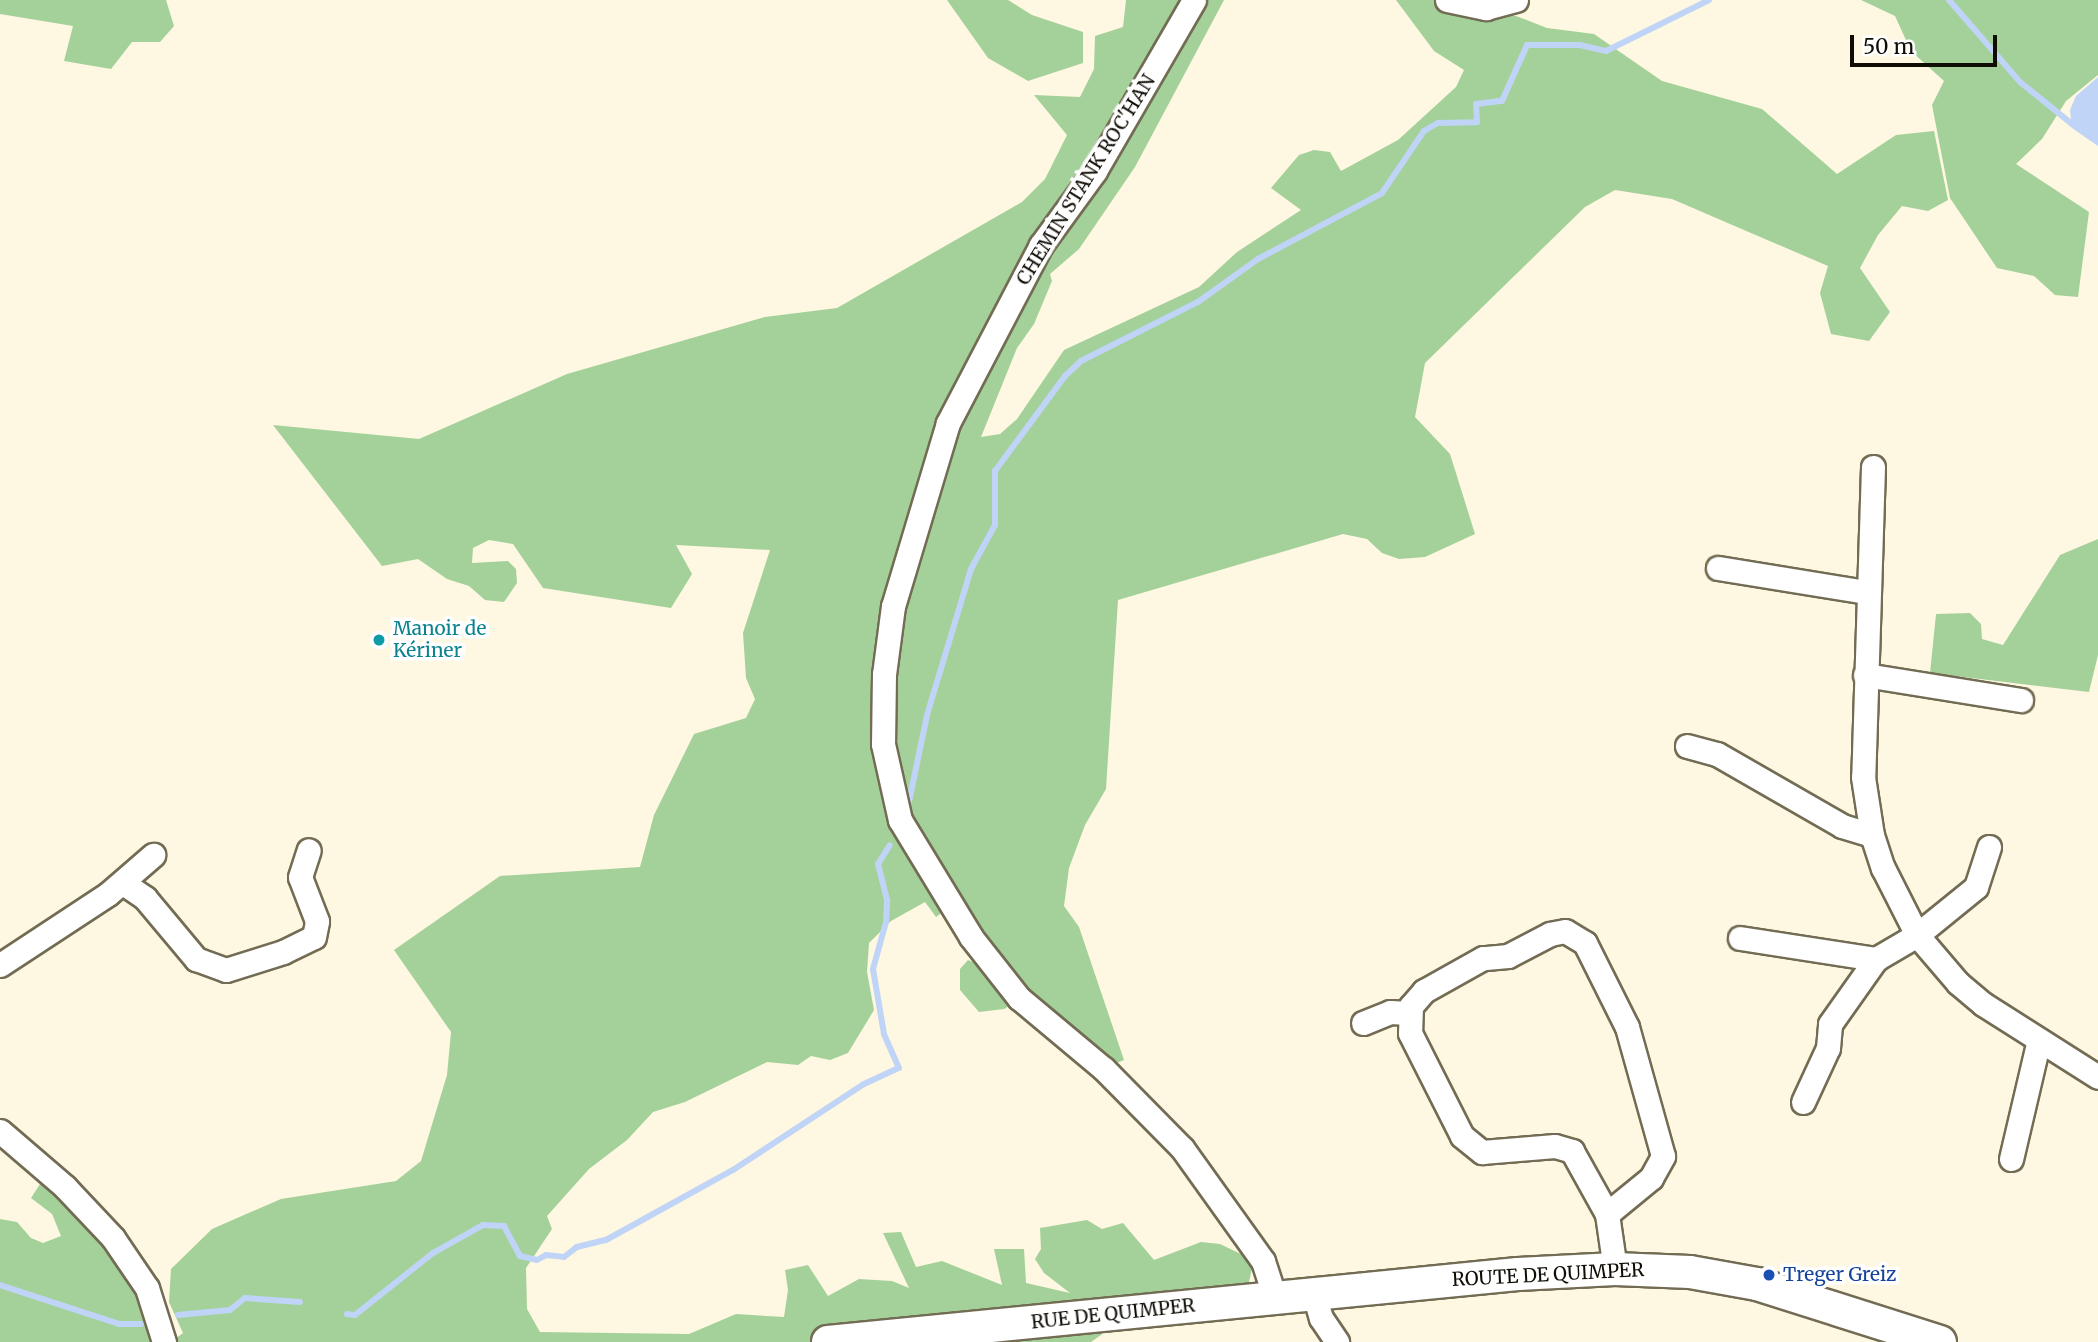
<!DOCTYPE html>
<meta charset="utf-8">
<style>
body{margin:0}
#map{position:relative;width:2098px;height:1342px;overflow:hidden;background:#fef7e1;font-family:Merriweather,serif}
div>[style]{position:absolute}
.forest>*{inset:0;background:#a4d19a}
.water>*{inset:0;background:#c0d4f7}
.stream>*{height:6px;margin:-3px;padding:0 3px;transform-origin:3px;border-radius:3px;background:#c0d4f7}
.roads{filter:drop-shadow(2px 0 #736c54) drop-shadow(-2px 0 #736c54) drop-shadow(0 2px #736c54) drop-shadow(0 -2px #736c54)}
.street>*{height:23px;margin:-11.5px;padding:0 11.5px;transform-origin:11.5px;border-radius:11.5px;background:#fff}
.secondary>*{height:32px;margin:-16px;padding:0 16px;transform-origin:16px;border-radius:16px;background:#fff}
.dots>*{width:19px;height:19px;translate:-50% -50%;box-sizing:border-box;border:4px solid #fff;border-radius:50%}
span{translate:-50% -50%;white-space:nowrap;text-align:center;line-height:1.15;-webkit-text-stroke:7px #fff;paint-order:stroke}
.street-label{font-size:19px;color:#100d05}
.culture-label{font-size:19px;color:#0d838f}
.left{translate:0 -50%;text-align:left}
.transit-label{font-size:19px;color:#164399}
.scale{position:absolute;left:1850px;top:35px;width:147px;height:32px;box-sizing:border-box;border:4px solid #100d05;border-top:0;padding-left:9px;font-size:21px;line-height:24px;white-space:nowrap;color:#100d05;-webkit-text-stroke:5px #fff;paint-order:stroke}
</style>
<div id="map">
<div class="forest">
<i style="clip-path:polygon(0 0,185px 0,166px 0,174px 26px,160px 42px,132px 42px,111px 69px,64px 61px,73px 26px,0 14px)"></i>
<i style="clip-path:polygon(947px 0,1008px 0,1032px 15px,1083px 32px,1083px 63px,1028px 81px,988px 58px)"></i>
<i style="clip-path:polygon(1126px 0,1224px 0,1135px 167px,1079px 249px,1050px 274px,1052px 281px,1034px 324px,1017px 348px,981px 437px,1000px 434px,1017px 419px,1064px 350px,1199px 287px,1237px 252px,1301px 210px,1271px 188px,1299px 155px,1314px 150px,1330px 152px,1341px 171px,1398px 140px,1456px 87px,1464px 70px,1434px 51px,1396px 0,1436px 0,1477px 13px,1516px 16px,1547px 28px,1594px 34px,1662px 81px,1762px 109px,1837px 174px,1896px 135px,1934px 131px,1948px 200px,1928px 211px,1902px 206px,1878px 235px,1860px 268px,1890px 312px,1869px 341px,1831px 334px,1820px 293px,1828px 266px,1672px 199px,1615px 190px,1585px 207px,1425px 363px,1415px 417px,1450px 454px,1475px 534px,1425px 557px,1399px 559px,1382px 553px,1367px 539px,1343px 534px,1118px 600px,1106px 789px,1085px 825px,1069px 868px,1064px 906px,1079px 927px,1124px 1060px,1112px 1065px,1027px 995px,1004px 1009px,979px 1012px,960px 990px,960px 969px,968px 960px,986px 967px,951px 906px,936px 917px,925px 902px,891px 921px,869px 943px,867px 972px,874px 1010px,848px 1053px,830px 1060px,811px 1056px,798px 1065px,767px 1062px,685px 1102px,653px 1112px,627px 1140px,589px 1169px,547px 1216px,552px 1229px,526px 1268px,527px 1309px,540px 1332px,689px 1334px,736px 1314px,784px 1317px,788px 1290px,785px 1270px,808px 1265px,828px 1296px,859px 1279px,892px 1281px,909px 1288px,883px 1233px,901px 1232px,916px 1267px,942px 1261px,1002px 1285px,994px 1249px,1024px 1249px,1026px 1283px,1070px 1293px,1044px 1273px,1035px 1259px,1041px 1249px,1040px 1228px,1087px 1220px,1102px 1229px,1123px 1223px,1154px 1260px,1201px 1242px,1220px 1244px,1245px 1256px,1252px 1268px,1248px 1287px,1107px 1323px,1101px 1335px,1091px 1342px,171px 1342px,183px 1333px,169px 1302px,171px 1269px,212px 1229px,281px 1199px,396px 1181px,421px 1161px,447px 1075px,451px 1032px,394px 950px,500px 876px,640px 867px,654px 815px,694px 734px,746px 718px,755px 699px,746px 678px,743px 633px,770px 550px,676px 545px,692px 574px,671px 608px,543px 588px,513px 544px,489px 540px,473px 548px,472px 563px,508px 561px,516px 569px,517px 583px,504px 602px,485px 600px,469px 586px,447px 579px,418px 559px,382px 566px,273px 425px,419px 439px,567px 374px,765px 317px,837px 308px,1022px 202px,1045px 179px,1067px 135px,1034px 95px,1080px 97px,1094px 69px,1095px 36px,1123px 27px)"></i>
<i style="clip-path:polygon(1861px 0,2098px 0,2098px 75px,2066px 101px,2042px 139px,2016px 164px,2089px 212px,2078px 297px,2055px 295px,2034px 276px,1997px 268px,1950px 198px,1932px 105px,1944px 81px,1911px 51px,1895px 16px)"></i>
<i style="clip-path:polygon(2098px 539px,2098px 655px,2089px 692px,1930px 673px,1936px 614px,1970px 613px,1981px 624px,1982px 639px,2003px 645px,2060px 555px)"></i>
<i style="clip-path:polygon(40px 1184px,63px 1193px,105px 1236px,130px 1287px,169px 1342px,0 1342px,0 1219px,17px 1222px,31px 1238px,43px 1243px,61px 1236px,52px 1214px,31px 1198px)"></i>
</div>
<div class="water">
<i style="clip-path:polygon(2098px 77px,2098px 146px,2072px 128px,2070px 110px,2076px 96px)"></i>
</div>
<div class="stream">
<i style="left:1949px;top:0;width:108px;rotate:49.1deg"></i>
<i style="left:2020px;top:82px;width:67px;rotate:38.9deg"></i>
<i style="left:2072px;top:124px;width:7px"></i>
<i style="left:909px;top:802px;width:89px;rotate:-78.3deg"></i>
<i style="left:927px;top:715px;width:152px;rotate:-73.2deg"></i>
<i style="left:971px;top:569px;width:50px;rotate:-61.4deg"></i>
<i style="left:995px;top:525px;width:54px;rotate:-90deg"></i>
<i style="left:995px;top:471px;width:118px;rotate:-53.6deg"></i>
<i style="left:1065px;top:376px;width:22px;rotate:-43deg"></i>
<i style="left:1081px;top:361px;width:131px;rotate:-26.8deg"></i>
<i style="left:1198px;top:302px;width:74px;rotate:-35.6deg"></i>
<i style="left:1258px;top:259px;width:140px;rotate:-28deg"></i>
<i style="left:1382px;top:193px;width:75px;rotate:-55.9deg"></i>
<i style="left:1424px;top:131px;width:16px;rotate:-30deg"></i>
<i style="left:1438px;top:123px;width:39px;rotate:-1deg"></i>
<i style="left:1477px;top:122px;width:18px;rotate:-93deg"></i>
<i style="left:1476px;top:104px;width:26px;rotate:-7deg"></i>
<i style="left:1502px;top:101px;width:61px;rotate:-65.9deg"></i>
<i style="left:1527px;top:45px;width:53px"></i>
<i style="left:1580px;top:45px;width:27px;rotate:13deg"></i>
<i style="left:1606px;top:51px;width:115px;rotate:-26.3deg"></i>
<i style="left:0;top:1285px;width:125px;rotate:18.1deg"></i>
<i style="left:119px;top:1324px;width:22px"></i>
<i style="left:347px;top:1314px;width:8px;rotate:7deg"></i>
<i style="left:355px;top:1315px;width:100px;rotate:-38.5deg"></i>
<i style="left:433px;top:1253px;width:57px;rotate:-29.2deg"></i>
<i style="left:483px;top:1225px;width:21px;rotate:3deg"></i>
<i style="left:504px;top:1226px;width:34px;rotate:62deg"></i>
<i style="left:520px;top:1256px;width:17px;rotate:13deg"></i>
<i style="left:537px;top:1260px;width:10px;rotate:-29deg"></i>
<i style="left:546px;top:1255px;width:18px;rotate:6deg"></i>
<i style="left:564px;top:1257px;width:16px;rotate:-38deg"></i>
<i style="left:577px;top:1247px;width:30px;rotate:-14deg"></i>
<i style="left:606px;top:1240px;width:145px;rotate:-28.9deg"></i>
<i style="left:733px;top:1170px;width:157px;rotate:-33.3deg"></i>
<i style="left:864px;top:1084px;width:38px;rotate:-25deg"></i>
<i style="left:899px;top:1068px;width:37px;rotate:-114deg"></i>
<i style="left:884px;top:1034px;width:66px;rotate:-99.6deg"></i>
<i style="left:873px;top:969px;width:49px;rotate:-74.5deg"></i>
<i style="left:886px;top:922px;width:22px;rotate:-87deg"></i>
<i style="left:887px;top:900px;width:37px;rotate:-104deg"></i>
<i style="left:878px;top:864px;width:22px;rotate:-58deg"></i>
<i style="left:178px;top:1315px;width:52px;rotate:-5.5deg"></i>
<i style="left:230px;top:1310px;width:19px;rotate:-39deg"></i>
<i style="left:245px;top:1298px;width:55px;rotate:4.2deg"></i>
</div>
<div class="roads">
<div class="street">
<i style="left:1194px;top:0;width:198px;rotate:120.1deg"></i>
<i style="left:1095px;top:171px;width:92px;rotate:126.1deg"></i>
<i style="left:1041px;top:245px;width:201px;rotate:117.6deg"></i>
<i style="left:948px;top:423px;width:191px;rotate:106.7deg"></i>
<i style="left:893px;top:606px;width:69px;rotate:97.5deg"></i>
<i style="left:884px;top:674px;width:70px;rotate:90.8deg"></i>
<i style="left:883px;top:744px;width:78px;rotate:77.4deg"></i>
<i style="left:900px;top:820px;width:137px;rotate:58.7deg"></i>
<i style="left:971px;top:937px;width:78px;rotate:51.8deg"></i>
<i style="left:1019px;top:998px;width:111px;rotate:39.9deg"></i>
<i style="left:1104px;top:1069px;width:111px;rotate:45.4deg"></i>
<i style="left:1182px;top:1148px;width:139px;rotate:54.4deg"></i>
<i style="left:1263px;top:1261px;width:39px;rotate:72deg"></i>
<i style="left:1447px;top:0;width:40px;rotate:12deg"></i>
<i style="left:1486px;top:8px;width:31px;rotate:-15deg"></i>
<i style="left:1873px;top:467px;width:310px;rotate:91.8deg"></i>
<i style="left:1863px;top:777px;width:59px;rotate:81.2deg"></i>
<i style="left:1872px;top:835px;width:35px;rotate:72deg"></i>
<i style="left:1883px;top:868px;width:75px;rotate:63.1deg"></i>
<i style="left:1917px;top:935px;width:63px;rotate:49.5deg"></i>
<i style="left:1958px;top:983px;width:33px;rotate:40deg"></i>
<i style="left:1983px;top:1004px;width:136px;rotate:32.4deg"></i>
<i style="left:1718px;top:568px;width:151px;rotate:9.2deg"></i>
<i style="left:1865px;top:675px;width:158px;rotate:9.1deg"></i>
<i style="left:1687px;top:746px;width:31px;rotate:15deg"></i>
<i style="left:1717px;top:754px;width:144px;rotate:29.9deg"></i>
<i style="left:1842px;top:826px;width:31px;rotate:17deg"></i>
<i style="left:123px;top:883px;width:27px;rotate:34deg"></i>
<i style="left:145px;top:898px;width:80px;rotate:50.1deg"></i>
<i style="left:196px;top:959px;width:32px;rotate:20deg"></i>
<i style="left:226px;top:970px;width:60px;rotate:-17.5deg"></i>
<i style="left:283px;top:952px;width:34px;rotate:-26deg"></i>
<i style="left:314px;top:937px;width:16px;rotate:-79deg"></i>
<i style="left:317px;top:921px;width:47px;rotate:-111.1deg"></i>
<i style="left:300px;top:877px;width:28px;rotate:-72deg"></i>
<i style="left:1740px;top:938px;width:138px;rotate:8.8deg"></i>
<i style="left:0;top:965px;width:129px;rotate:-33.3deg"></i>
<i style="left:108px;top:894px;width:60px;rotate:-40.9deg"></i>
<i style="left:1363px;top:1023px;width:29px;rotate:-22deg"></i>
<i style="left:1390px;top:1012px;width:19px;rotate:3deg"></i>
<i style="left:1803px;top:1102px;width:60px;rotate:-65.2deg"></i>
<i style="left:1828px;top:1048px;width:24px;rotate:-85deg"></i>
<i style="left:1830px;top:1024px;width:80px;rotate:-54.7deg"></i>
<i style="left:1876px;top:959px;width:48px;rotate:-30.3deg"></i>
<i style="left:1917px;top:935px;width:76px;rotate:-39.1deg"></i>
<i style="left:1976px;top:887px;width:42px;rotate:-72deg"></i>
<i style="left:0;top:1131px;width:86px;rotate:40.7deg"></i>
<i style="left:65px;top:1187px;width:70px;rotate:46.7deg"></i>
<i style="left:113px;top:1238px;width:60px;rotate:55.8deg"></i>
<i style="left:147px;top:1288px;width:57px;rotate:72.5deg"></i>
<i style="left:2011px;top:1159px;width:122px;rotate:-76.8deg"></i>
<i style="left:1607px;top:1214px;width:57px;rotate:-39.3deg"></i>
<i style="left:1651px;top:1178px;width:25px;rotate:-61deg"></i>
<i style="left:1663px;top:1156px;width:134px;rotate:-105.6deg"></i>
<i style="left:1627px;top:1027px;width:94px;rotate:-116.6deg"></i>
<i style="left:1585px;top:943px;width:23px;rotate:-149deg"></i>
<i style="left:1565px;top:931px;width:15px;rotate:169deg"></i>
<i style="left:1550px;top:934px;width:47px;rotate:152.4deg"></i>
<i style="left:1508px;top:956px;width:25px;rotate:175deg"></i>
<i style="left:1483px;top:958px;width:68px;rotate:150.8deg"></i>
<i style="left:1424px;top:991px;width:20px;rotate:131deg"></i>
<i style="left:1411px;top:1006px;width:27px;rotate:92deg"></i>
<i style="left:1410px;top:1033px;width:115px;rotate:63.2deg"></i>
<i style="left:1462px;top:1136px;width:26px;rotate:39deg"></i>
<i style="left:1482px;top:1152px;width:73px;rotate:-4.7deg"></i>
<i style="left:1555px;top:1146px;width:18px;rotate:16deg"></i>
<i style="left:1572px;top:1151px;width:72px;rotate:60.9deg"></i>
<i style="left:1607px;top:1214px;width:56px;rotate:81.7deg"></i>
<i style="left:1314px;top:1294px;width:25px;rotate:74deg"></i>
<i style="left:1321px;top:1318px;width:29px;rotate:56deg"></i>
</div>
<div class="secondary">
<i style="left:828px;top:1342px;width:693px;rotate:-5.63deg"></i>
<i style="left:1518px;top:1274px;width:97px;rotate:-3deg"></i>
<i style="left:1615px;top:1269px;width:75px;rotate:2.3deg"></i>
<i style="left:1690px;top:1272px;width:68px;rotate:10.2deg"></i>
<i style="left:1757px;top:1284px;width:192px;rotate:17.6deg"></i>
</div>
</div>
<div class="dots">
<i style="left:379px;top:640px;background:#0f9aa8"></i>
<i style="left:1769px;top:1275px;background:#1a4fb4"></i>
</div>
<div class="street-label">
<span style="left:1086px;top:180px;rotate:-58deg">CHEMIN STANK ROC'HAN</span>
<span style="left:1548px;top:1275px;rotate:-3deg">ROUTE DE QUIMPER</span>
<span style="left:1113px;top:1314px;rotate:-6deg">RUE DE QUIMPER</span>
</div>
<div class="culture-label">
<span class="left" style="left:393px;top:640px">Manoir de<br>Kériner</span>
</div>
<div class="transit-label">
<span class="left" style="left:1783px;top:1275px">Treger Greiz</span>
</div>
<div class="scale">50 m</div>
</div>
